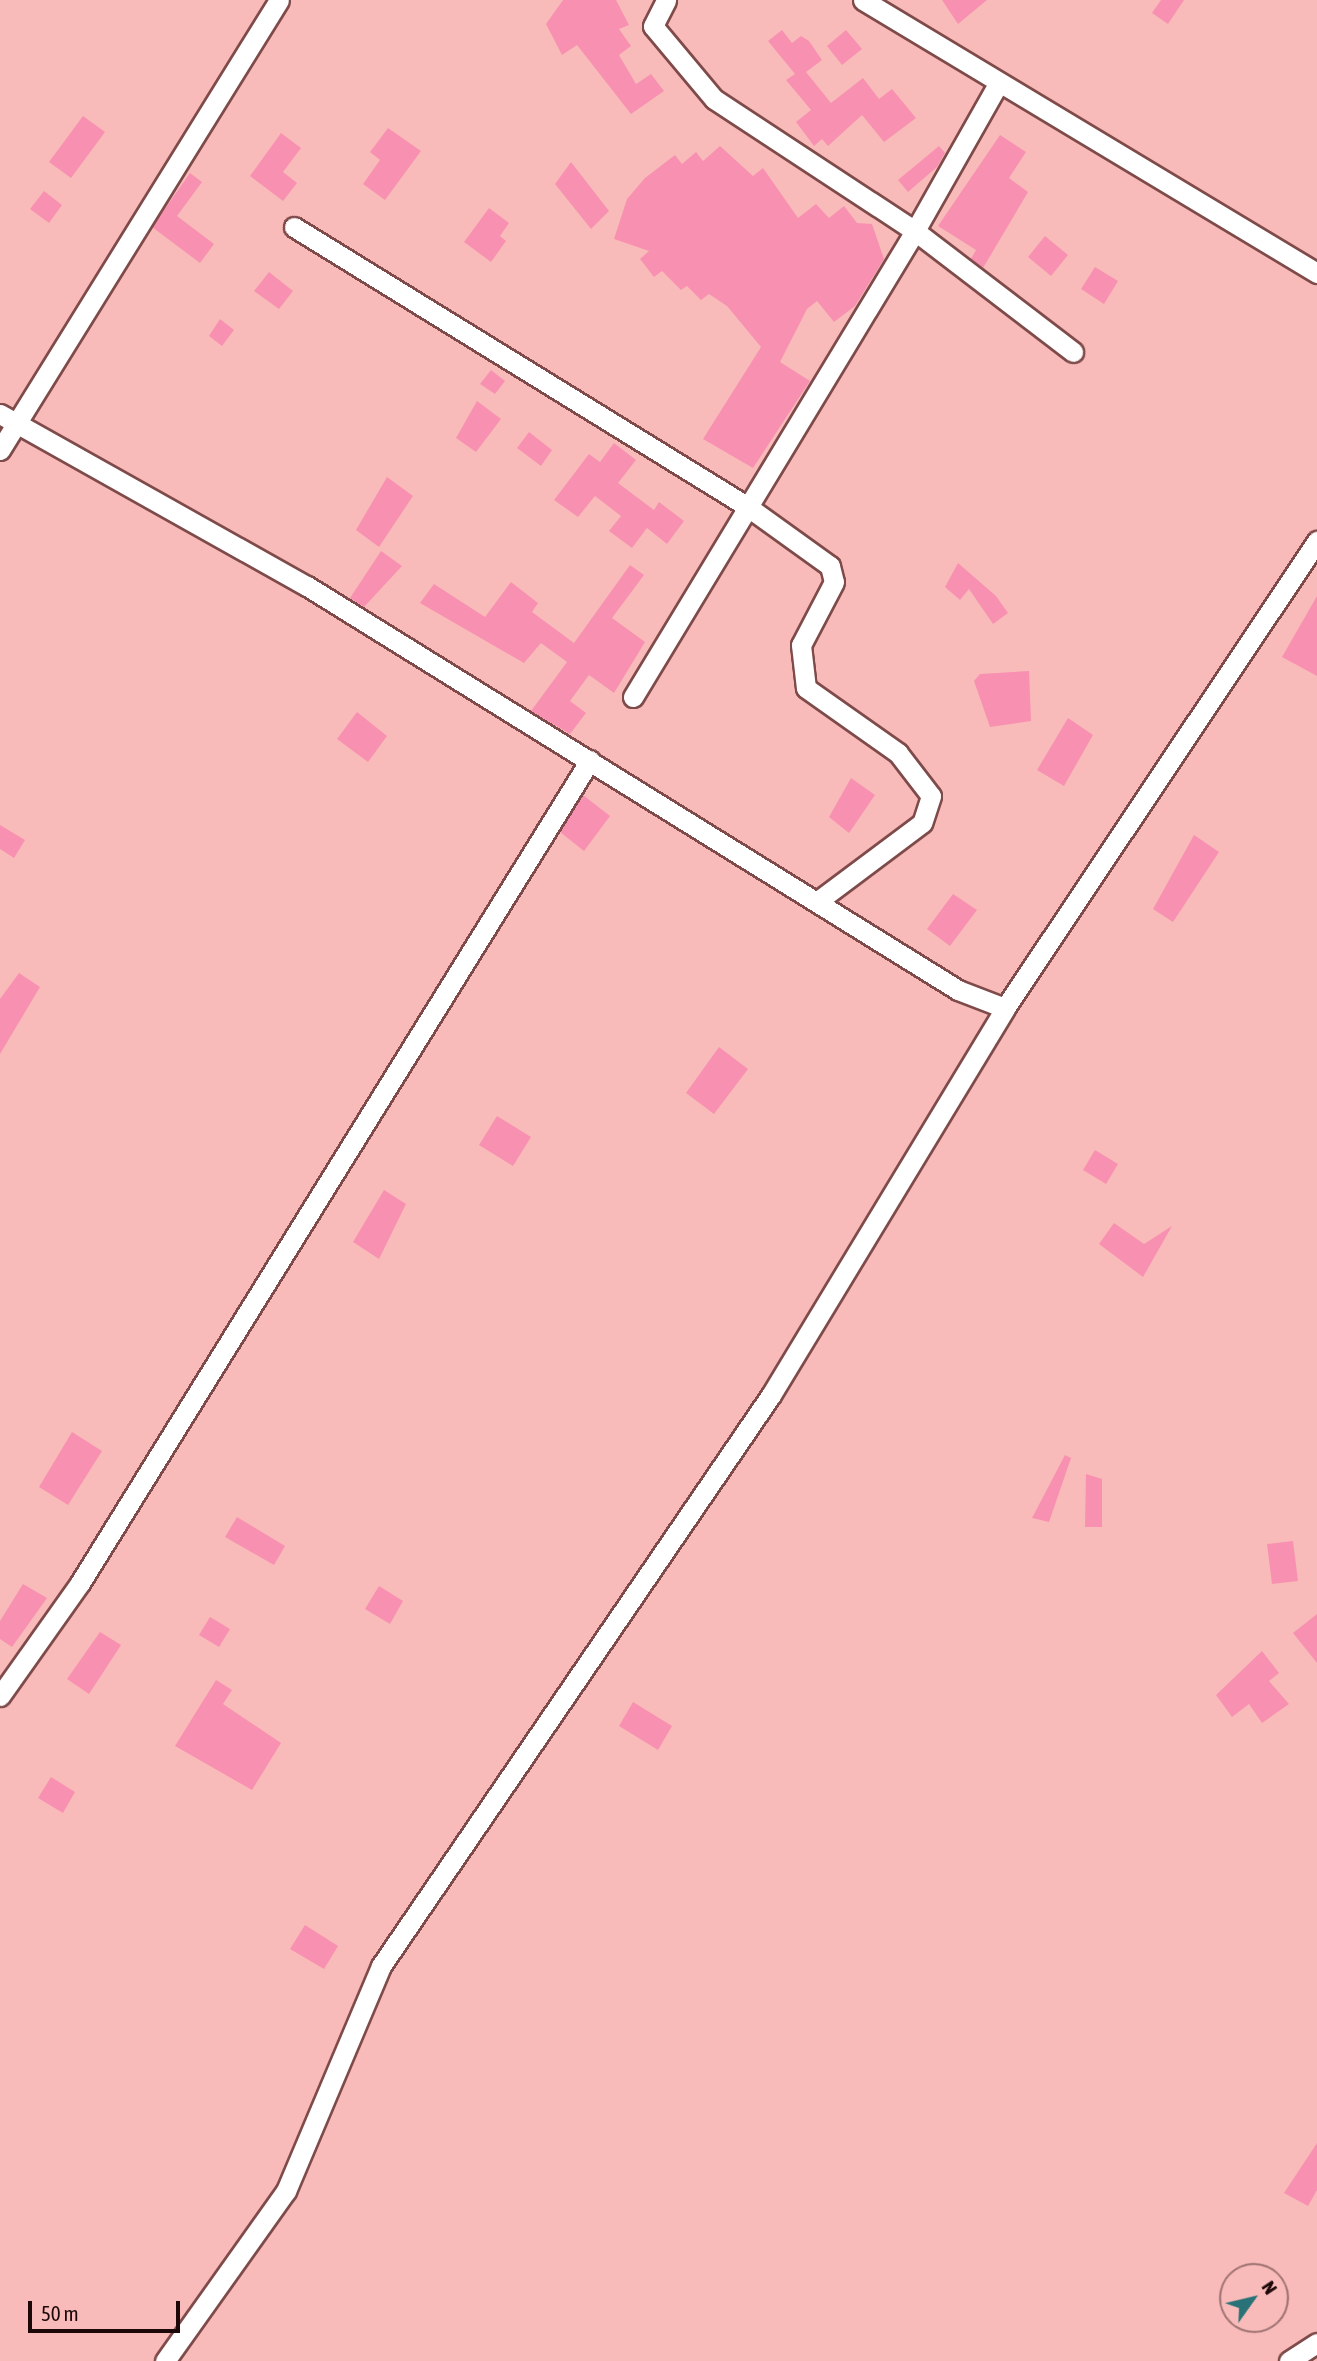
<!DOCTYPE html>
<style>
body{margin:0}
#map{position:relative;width:1317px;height:2361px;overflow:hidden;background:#f8bbb9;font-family:"Asap Condensed",sans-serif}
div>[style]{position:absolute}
.building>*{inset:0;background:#f891b1}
.roads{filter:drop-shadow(2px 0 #7e4b4a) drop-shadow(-2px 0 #7e4b4a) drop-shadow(0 2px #7e4b4a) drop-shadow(0 -2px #7e4b4a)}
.minor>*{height:19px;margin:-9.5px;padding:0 9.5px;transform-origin:9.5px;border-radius:9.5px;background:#fff}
span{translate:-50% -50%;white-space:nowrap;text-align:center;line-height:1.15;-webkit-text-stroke:5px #f8bbb9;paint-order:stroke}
.north{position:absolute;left:1219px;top:2263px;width:70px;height:70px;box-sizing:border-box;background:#f8bbb9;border:2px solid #a07373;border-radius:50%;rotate:56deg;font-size:19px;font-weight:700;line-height:28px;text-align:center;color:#1c0809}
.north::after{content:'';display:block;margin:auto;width:24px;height:32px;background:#297378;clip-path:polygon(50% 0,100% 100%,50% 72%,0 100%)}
.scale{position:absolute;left:28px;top:2301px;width:152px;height:32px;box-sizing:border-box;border:4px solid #1c0809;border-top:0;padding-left:9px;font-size:21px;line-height:24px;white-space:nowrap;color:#1c0809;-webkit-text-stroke:5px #f8bbb9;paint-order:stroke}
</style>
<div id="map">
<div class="building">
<i style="clip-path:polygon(563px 0,616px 0,629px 25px,619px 29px,631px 46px,619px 55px,636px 84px,651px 74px,664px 91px,631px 114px,577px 45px,562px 55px,546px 24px)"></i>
<i style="clip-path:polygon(942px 0,987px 0,958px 24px)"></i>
<i style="clip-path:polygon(1161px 0,1184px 0,1168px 24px,1152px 13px)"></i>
<i style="clip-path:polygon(782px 30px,792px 43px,801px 36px,809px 41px,822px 60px,806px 72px,831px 103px,863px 78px,879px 99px,892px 89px,916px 118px,884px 142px,862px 115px,828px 146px,822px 139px,814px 146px,796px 122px,811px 110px,786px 80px,795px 74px,768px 41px)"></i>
<i style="clip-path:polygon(846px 30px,862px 49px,842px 65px,827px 46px)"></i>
<i style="clip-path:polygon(83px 116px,105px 132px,71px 178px,49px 162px)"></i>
<i style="clip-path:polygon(388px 128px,421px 151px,385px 200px,363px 184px,380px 160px,370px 152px)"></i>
<i style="clip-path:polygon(281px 133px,301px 148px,283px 172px,297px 183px,283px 201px,250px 176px)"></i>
<i style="clip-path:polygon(1000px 135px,1026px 152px,1009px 178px,1028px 192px,983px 268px,971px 259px,976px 250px,938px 226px)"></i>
<i style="clip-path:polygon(720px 146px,753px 176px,763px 168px,798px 218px,816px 204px,829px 218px,844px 206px,857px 223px,872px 224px,884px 259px,855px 306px,834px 322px,817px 301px,807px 309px,780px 362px,810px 381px,753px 468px,703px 439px,761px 347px,727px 306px,709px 294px,701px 300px,687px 286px,681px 290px,662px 271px,654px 277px,640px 259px,649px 251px,614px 239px,627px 199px,645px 178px,675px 155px,682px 164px,696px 152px,703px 161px)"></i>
<i style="clip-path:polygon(939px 146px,945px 153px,937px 167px,908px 192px,898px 180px)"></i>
<i style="clip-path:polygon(571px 162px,609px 211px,591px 229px,555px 184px)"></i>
<i style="clip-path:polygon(190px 173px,202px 182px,177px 216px,214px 244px,200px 263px,152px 227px)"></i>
<i style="clip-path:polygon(44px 191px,62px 205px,49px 223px,30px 209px)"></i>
<i style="clip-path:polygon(489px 208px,509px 223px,500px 236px,506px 241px,491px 262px,464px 242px)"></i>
<i style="clip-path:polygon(1045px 236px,1068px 255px,1051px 276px,1028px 257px)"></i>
<i style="clip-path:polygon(1095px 267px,1118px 281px,1104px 304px,1081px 289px)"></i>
<i style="clip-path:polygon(269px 272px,293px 291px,279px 309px,254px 291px)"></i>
<i style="clip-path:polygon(220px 319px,234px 330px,222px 346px,209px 336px)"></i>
<i style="clip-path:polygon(491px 370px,505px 381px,495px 394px,480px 384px)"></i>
<i style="clip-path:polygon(477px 401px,501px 419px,476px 452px,456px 438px)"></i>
<i style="clip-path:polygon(529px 432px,552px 450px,541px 466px,517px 448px)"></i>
<i style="clip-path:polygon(614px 443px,636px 460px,618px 483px,654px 510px,659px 502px,684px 521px,667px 544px,647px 528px,632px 548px,609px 531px,621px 516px,595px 496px,578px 517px,554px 500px,589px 454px,600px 462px)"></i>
<i style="clip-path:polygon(387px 477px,413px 496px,379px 547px,356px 530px)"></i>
<i style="clip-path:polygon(381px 551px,402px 566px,364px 607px,350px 598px)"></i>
<i style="clip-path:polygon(958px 563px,996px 596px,1008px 613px,993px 624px,969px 589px,960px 600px,945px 587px)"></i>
<i style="clip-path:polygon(630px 565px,644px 575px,612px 618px,645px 642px,614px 693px,589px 675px,570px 701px,586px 713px,570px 734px,531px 711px,567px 662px,541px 643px,524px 663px,420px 603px,434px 584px,485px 617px,511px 582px,538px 603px,532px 612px,574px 643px)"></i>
<i style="clip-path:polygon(1317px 596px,1317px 676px,1282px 657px)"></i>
<i style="clip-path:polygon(1029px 671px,1031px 721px,990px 727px,974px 681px,980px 674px)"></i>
<i style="clip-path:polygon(357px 712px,387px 736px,368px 762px,337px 739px)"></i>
<i style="clip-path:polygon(1068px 718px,1093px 735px,1064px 786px,1037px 770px)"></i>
<i style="clip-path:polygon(851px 778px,875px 795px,849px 833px,829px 817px)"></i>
<i style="clip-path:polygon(583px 795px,610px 816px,584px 851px,560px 832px)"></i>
<i style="clip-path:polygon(0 825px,25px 840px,14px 858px,0 849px)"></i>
<i style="clip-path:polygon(1194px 835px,1219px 852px,1173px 922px,1153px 909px)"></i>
<i style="clip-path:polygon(953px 894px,977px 910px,950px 946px,927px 929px)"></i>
<i style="clip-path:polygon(19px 973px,40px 987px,0 1054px,0 999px)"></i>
<i style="clip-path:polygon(719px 1047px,748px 1069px,714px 1114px,686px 1093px)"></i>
<i style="clip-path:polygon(497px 1116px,531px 1137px,513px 1166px,479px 1145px)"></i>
<i style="clip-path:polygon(1095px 1150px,1118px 1164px,1106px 1184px,1083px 1170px)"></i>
<i style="clip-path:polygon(384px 1190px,406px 1204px,379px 1259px,353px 1242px)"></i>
<i style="clip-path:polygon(1114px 1223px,1144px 1244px,1172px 1226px,1143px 1277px,1099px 1244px)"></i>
<i style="clip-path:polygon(72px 1432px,102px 1451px,68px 1505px,39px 1487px)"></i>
<i style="clip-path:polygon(1065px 1455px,1071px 1458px,1049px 1522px,1032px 1518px)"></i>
<i style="clip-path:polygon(1086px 1474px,1102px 1479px,1102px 1527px,1085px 1527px)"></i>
<i style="clip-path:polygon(237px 1517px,285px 1546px,274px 1565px,225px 1537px)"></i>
<i style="clip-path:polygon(1293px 1541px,1298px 1581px,1272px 1584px,1267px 1544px)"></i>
<i style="clip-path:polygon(23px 1584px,47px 1598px,12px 1647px,0 1639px,0 1621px)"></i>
<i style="clip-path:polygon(379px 1586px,403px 1601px,390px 1624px,365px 1609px)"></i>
<i style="clip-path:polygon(1317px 1614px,1317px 1663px,1293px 1633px)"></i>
<i style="clip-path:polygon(210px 1617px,230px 1629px,219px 1647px,199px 1635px)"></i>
<i style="clip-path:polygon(100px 1632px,121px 1645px,89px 1694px,67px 1679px)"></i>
<i style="clip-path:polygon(1262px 1651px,1279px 1673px,1269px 1681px,1289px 1704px,1262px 1723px,1249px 1704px,1232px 1717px,1216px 1695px)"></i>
<i style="clip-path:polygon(216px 1680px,232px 1690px,223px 1704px,281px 1743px,252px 1790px,175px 1746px)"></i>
<i style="clip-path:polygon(633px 1702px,672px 1726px,658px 1750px,619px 1726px)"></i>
<i style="clip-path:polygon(51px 1777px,75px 1792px,63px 1813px,38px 1798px)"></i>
<i style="clip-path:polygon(305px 1925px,338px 1946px,324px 1969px,290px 1949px)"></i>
<i style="clip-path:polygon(1317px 2143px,1317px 2190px,1308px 2206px,1284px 2193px)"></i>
</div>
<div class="roads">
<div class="minor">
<i style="left:863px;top:0;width:530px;rotate:31.02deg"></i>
<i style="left:998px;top:84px;width:169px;rotate:119.5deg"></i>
<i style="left:915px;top:231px;width:199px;rotate:37.4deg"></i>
<i style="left:294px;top:227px;width:533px;rotate:31.66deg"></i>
<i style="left:748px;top:507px;width:101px;rotate:35.7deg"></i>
<i style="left:830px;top:566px;width:16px;rotate:76deg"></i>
<i style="left:834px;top:582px;width:71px;rotate:117.6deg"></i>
<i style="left:801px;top:645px;width:43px;rotate:83.4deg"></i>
<i style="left:806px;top:688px;width:113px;rotate:35.2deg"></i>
<i style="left:898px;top:753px;width:54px;rotate:52.5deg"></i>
<i style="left:931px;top:796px;width:28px;rotate:108deg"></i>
<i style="left:922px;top:823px;width:129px;rotate:143.2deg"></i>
<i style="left:0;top:414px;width:352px;rotate:29.3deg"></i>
<i style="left:307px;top:586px;width:766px;rotate:31.82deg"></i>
<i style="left:958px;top:990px;width:50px;rotate:21deg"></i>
<i style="left:0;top:450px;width:529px;rotate:-58.2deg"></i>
<i style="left:633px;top:697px;width:545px;rotate:-58.82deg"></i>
<i style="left:915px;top:231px;width:240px;rotate:-146.7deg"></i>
<i style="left:714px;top:99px;width:95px;rotate:-129.9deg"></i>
<i style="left:653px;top:26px;width:29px;rotate:-63deg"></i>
<i style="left:0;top:1696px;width:138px;rotate:-54.7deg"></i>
<i style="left:80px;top:1583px;width:968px;rotate:-58.21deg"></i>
<i style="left:165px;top:2361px;width:209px;rotate:-54.6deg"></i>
<i style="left:286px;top:2191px;width:244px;rotate:-67.1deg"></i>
<i style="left:381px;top:1966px;width:691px;rotate:-55.67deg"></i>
<i style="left:771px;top:1395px;width:452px;rotate:-58.8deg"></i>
<i style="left:1005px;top:1008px;width:562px;rotate:-56.25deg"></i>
<i style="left:1289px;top:2361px;width:33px;rotate:-33deg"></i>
</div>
</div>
<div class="north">N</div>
<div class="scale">50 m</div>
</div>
